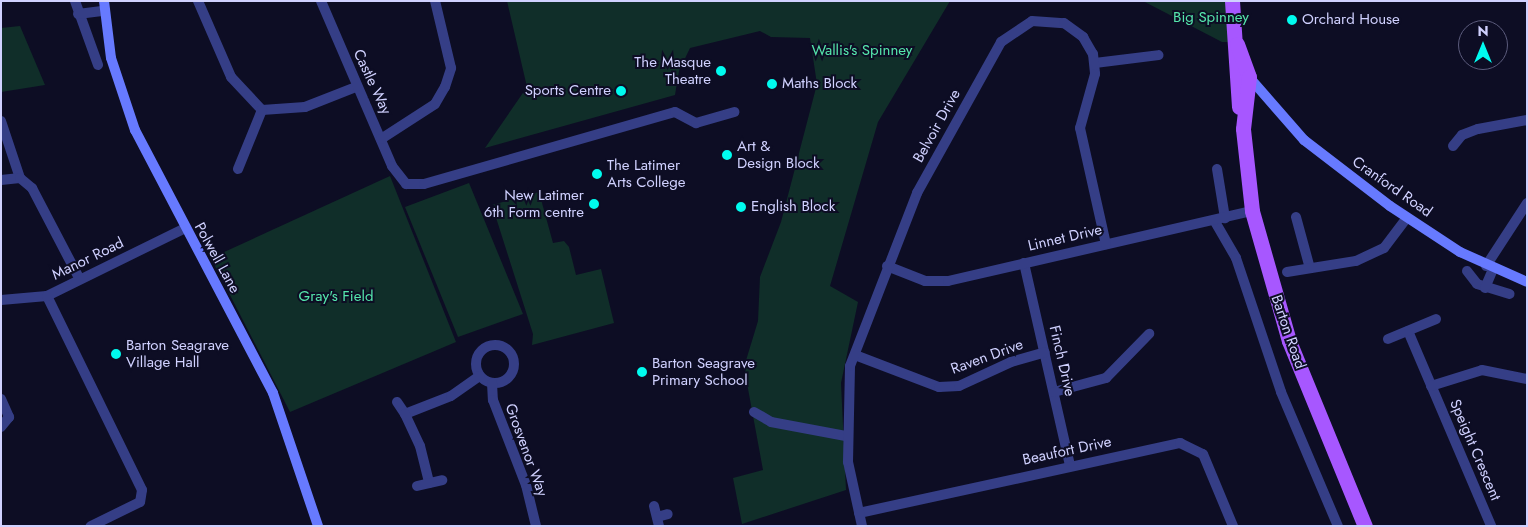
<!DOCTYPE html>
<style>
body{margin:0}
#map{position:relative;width:1528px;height:527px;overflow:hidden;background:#0d0d24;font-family:Jost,sans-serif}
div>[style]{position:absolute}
.green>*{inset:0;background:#102e29}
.street>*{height:10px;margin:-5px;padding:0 5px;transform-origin:5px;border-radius:5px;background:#353e86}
.street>.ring{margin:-5px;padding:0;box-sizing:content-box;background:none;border:10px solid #353e86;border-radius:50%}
.secondary>*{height:10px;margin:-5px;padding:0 5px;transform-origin:5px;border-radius:5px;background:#677aff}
.primary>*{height:15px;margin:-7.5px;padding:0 7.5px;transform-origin:7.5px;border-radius:7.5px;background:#a757ff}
.dots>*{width:14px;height:14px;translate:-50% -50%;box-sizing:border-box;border:2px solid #0d0d24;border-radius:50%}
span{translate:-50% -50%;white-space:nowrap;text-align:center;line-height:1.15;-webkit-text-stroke:4px #0d0d24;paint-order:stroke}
.park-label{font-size:15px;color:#55e6ac}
.poi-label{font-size:15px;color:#d0d1ff}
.left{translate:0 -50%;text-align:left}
.right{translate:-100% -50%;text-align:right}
.street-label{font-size:15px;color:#d0d1ff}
.frame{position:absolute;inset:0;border:2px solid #d0d1ff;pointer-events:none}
.north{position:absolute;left:1458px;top:20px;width:50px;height:50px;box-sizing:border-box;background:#0d0d24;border:1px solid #5b5b7c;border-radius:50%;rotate:0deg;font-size:14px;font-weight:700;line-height:20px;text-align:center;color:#d0d1ff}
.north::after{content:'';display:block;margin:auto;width:18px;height:22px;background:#00fbef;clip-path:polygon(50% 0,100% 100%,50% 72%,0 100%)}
</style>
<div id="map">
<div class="green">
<i style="clip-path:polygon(507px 1px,950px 1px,878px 122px,830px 286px,858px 302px,841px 383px,846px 490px,742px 524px,733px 478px,763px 470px,744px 367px,758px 321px,760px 277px,781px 222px,817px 84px,810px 38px,771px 37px,760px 31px,690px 48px,679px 71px,675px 95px,485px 148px,527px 87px)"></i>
<i style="clip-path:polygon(1143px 1px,1228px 1px,1229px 42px,1222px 42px)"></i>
<i style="clip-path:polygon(20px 26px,45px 85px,1px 92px,1px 28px)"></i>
<i style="clip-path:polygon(390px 176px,456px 342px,290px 412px,211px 258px)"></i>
<i style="clip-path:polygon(469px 183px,523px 314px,458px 337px,405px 207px)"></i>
<i style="clip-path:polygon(539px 192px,553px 243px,564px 241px,569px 247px,576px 275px,601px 269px,614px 323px,532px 345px,533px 334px,492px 205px)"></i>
</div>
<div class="street">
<i style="left:75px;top:1px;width:68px;rotate:70.2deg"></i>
<i style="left:198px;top:1px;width:83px;rotate:66.5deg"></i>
<i style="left:231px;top:77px;width:45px;rotate:46.8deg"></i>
<i style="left:262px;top:110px;width:43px;rotate:-4deg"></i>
<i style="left:305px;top:107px;width:55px;rotate:-21.4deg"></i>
<i style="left:321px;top:1px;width:180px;rotate:66.7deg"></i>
<i style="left:392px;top:166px;width:23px;rotate:52deg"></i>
<i style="left:406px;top:184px;width:18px"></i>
<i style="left:424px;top:184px;width:261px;rotate:-16deg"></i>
<i style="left:675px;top:112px;width:24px;rotate:28deg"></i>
<i style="left:696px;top:123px;width:40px;rotate:-16deg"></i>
<i style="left:78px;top:14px;width:26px;rotate:-7deg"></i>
<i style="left:1095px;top:63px;width:64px;rotate:-7.1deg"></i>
<i style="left:1px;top:121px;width:60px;rotate:71.6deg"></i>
<i style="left:381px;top:139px;width:64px;rotate:-32.9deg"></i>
<i style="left:435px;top:104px;width:20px;rotate:-60deg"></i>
<i style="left:445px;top:87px;width:20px;rotate:-72deg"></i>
<i style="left:451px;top:68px;width:69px;rotate:-103.4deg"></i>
<i style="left:1453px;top:146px;width:14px;rotate:-51deg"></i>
<i style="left:1462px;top:135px;width:17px;rotate:-21deg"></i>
<i style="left:1478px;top:129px;width:50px;rotate:-10.4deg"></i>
<i style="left:238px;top:169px;width:64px;rotate:-67.9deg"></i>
<i style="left:1217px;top:169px;width:50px;rotate:80.7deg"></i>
<i style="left:1px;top:180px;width:19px;rotate:-6deg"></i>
<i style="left:20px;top:178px;width:16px;rotate:40deg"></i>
<i style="left:32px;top:188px;width:102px;rotate:62.4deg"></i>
<i style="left:1296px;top:217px;width:50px;rotate:74.8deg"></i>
<i style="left:1214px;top:220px;width:44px;rotate:59.9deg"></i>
<i style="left:1236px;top:258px;width:141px;rotate:71.4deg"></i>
<i style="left:1281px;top:392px;width:146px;rotate:67deg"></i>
<i style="left:1024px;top:263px;width:207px;rotate:77.2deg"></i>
<i style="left:887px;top:266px;width:41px;rotate:21.5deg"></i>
<i style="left:925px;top:281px;width:23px"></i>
<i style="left:948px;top:281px;width:312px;rotate:-13deg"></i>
<i style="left:1486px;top:266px;width:75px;rotate:-56.9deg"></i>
<i style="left:1467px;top:271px;width:16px;rotate:52deg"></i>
<i style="left:1477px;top:284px;width:34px;rotate:17deg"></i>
<i style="left:1287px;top:272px;width:70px;rotate:-9.1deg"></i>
<i style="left:1356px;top:261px;width:31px;rotate:-25deg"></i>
<i style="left:1384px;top:248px;width:38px;rotate:-53deg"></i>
<i style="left:1485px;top:288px;width:21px;rotate:-67deg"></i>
<i style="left:47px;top:296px;width:216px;rotate:63.9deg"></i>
<i style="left:142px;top:490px;width:12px;rotate:99deg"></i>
<i style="left:140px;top:502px;width:55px;rotate:153.9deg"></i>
<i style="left:1px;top:300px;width:46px;rotate:-5deg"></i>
<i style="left:47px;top:296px;width:152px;rotate:-26.2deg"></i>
<i style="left:1408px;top:331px;width:212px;rotate:66.9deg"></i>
<i style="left:1388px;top:339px;width:52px;rotate:-22.6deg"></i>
<i class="ring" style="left:476px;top:345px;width:28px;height:28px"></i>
<i style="left:855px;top:355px;width:90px;rotate:20.9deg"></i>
<i style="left:939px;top:387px;width:20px;rotate:-3deg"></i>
<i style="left:959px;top:386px;width:57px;rotate:-24.8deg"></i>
<i style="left:1011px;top:362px;width:35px;rotate:-16deg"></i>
<i style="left:492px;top:383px;width:17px;rotate:87deg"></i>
<i style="left:493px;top:400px;width:91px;rotate:68.8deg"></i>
<i style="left:526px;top:485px;width:42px;rotate:76.3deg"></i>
<i style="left:1431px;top:386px;width:53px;rotate:-17.4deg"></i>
<i style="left:1482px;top:370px;width:46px;rotate:11.3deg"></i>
<i style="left:1054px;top:392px;width:54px;rotate:-15.1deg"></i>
<i style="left:1106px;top:378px;width:62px;rotate:-45.7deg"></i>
<i style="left:1px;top:399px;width:20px;rotate:66deg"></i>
<i style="left:9px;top:417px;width:13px;rotate:129deg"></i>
<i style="left:397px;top:402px;width:14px;rotate:56deg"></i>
<i style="left:405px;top:414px;width:49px;rotate:-21.4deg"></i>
<i style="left:451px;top:396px;width:35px;rotate:-35deg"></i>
<i style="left:754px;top:412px;width:20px;rotate:30deg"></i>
<i style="left:771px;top:422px;width:76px;rotate:10.6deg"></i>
<i style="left:405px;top:414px;width:35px;rotate:65deg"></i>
<i style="left:420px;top:446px;width:38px;rotate:76deg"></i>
<i style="left:417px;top:486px;width:26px;rotate:-13deg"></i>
<i style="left:654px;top:506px;width:21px;rotate:76deg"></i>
<i style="left:859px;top:513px;width:329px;rotate:-12.3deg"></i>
<i style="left:1180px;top:443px;width:25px;rotate:26deg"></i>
<i style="left:1203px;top:454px;width:78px;rotate:67.4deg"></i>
<i style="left:657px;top:517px;width:11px;rotate:-15deg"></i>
<i style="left:862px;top:526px;width:66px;rotate:-102.3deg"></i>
<i style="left:848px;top:462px;width:96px;rotate:-88.8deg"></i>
<i style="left:850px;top:366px;width:186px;rotate:-68.8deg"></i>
<i style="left:917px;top:193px;width:173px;rotate:-60.9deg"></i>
<i style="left:1001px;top:42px;width:37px;rotate:-34deg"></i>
<i style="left:1032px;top:21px;width:32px;rotate:4deg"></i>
<i style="left:1064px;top:23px;width:24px;rotate:36deg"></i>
<i style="left:1083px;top:37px;width:20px;rotate:60deg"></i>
<i style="left:1093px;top:54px;width:20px;rotate:84deg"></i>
<i style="left:1095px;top:74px;width:56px;rotate:105.5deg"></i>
<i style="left:1080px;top:128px;width:119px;rotate:77.4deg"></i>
</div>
<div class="secondary">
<i style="left:104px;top:1px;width:57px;rotate:83deg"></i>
<i style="left:111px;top:58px;width:76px;rotate:71.6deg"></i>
<i style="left:135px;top:130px;width:297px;rotate:62.3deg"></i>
<i style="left:273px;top:393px;width:140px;rotate:71.3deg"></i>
<i style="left:1249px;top:77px;width:84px;rotate:48.9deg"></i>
<i style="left:1304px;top:140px;width:108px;rotate:37.5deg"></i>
<i style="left:1390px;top:206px;width:84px;rotate:33.3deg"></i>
<i style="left:1460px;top:252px;width:73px;rotate:24.1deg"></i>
</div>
<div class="primary">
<i style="left:1232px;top:1px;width:106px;rotate:86.2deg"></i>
<i style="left:1237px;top:44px;width:35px;rotate:70deg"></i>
<i style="left:1249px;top:77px;width:52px;rotate:96.6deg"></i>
<i style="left:1243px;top:129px;width:82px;rotate:83.7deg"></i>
<i style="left:1252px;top:211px;width:135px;rotate:74.1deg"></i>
<i style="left:1289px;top:341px;width:200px;rotate:67.7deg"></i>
</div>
<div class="dots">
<i style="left:1292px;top:20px;background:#00fbef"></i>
<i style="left:721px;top:71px;background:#00fbef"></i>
<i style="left:772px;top:84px;background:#00fbef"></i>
<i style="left:621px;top:91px;background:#00fbef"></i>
<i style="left:727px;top:155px;background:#00fbef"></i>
<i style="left:597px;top:174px;background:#00fbef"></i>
<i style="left:594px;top:204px;background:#00fbef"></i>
<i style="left:741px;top:207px;background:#00fbef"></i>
<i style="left:116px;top:354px;background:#00fbef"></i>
<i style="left:642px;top:372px;background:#00fbef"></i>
</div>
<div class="park-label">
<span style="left:1211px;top:18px">Big Spinney</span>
<span style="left:862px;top:51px">Wallis's Spinney</span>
<span style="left:336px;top:297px">Gray's Field</span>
</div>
<div class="poi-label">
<span class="left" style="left:1302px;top:20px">Orchard House</span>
<span class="right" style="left:711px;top:71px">The Masque<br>Theatre</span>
<span class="left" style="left:782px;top:84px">Maths Block</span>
<span class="right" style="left:611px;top:91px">Sports Centre</span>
<span class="left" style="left:737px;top:155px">Art &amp;<br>Design Block</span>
<span class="left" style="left:607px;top:174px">The Latimer<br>Arts College</span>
<span class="right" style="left:584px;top:204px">New Latimer<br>6th Form centre</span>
<span class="left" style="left:751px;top:207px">English Block</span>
<span class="left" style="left:126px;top:354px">Barton Seagrave<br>Village Hall</span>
<span class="left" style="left:652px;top:372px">Barton Seagrave<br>Primary School</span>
</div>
<div class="street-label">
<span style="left:372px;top:82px;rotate:65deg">Castle Way</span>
<span style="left:937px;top:126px;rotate:-61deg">Belvoir Drive</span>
<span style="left:1392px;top:187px;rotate:35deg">Cranford Road</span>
<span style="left:1065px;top:238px;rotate:-13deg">Linnet Drive</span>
<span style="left:217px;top:258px;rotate:61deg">Polwell Lane</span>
<span style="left:88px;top:259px;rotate:-26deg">Manor Road</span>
<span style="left:1288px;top:332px;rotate:71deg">Barton Road</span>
<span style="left:987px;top:357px;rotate:-20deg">Raven Drive</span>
<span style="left:1062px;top:361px;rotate:77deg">Finch Drive</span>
<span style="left:526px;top:450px;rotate:70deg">Grosvenor Way</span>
<span style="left:1475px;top:450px;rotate:67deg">Speight Crescent</span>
<span style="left:1067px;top:451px;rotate:-12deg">Beaufort Drive</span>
</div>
<div class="frame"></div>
<div class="north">N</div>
</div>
